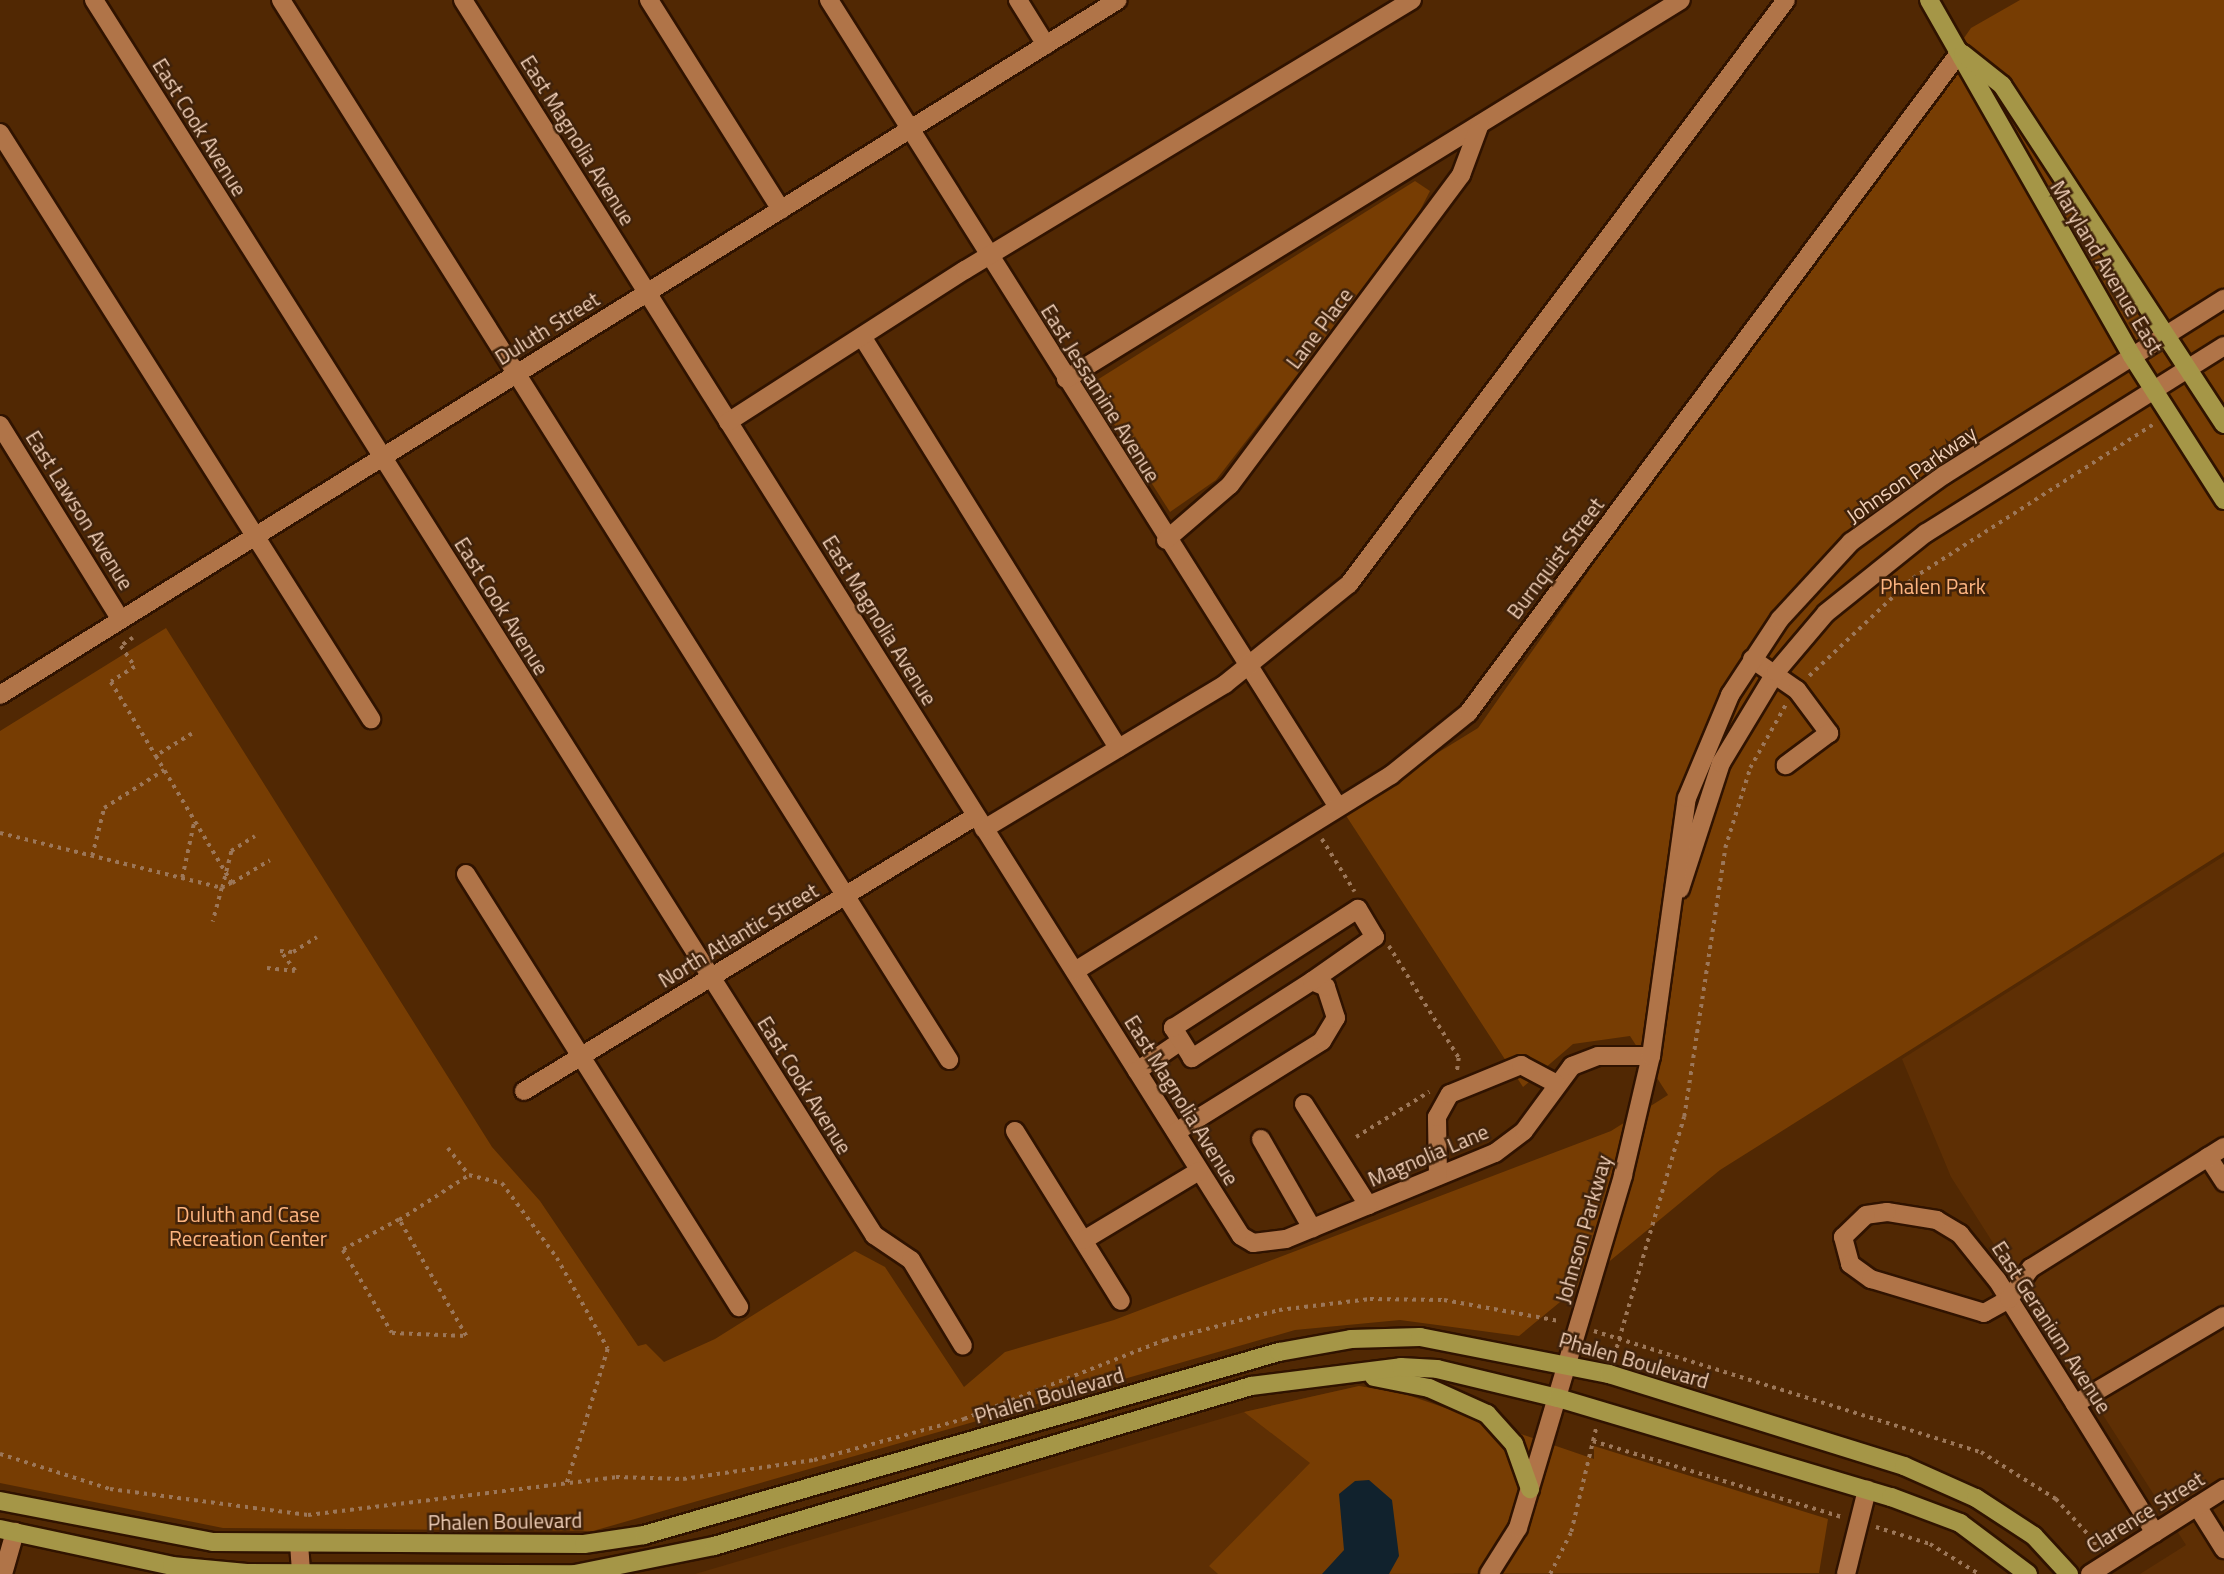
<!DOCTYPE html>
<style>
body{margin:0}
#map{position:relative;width:2224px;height:1574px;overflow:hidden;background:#512803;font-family:"Titillium Web",sans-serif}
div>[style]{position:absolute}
.built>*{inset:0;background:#5e2f04}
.green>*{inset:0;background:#773d03}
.water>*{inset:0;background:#11222d}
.path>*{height:3.5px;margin-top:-1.75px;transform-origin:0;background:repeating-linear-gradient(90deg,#9c7759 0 3.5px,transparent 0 8.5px)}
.roads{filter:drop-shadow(2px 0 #301300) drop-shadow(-2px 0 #301300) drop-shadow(0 2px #301300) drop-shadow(0 -2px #301300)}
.minor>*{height:18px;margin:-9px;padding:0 9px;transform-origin:9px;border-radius:9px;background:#b07448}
.major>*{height:18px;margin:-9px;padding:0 9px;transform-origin:9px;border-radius:9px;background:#a59647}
span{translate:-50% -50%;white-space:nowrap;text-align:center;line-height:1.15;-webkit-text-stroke:5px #40220a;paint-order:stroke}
.street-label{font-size:21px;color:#f1d0b9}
.park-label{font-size:21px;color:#feb580}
</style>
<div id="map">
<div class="built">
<i style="clip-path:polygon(2224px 856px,2224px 1574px,2140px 1574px,2186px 1545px,1951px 1177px,1902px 1059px)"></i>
<i style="clip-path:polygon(1359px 1386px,1402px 1393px,1454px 1574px,695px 1574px,1244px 1412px)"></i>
</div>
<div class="green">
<i style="clip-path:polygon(2020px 0,2224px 0,2224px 852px,1720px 1170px,1519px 1336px,1400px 1320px,1295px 1330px,593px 1531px,223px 1528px,0 1483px,0 731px,166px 628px,492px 1147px,540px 1201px,638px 1346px,646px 1344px,664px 1362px,715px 1339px,855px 1251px,885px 1267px,964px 1387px,1005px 1352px,1114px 1320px,1611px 1131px,1668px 1095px,1630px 1036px,1573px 1044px,1523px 1087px,1343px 811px,1478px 728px,1971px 28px)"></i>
<i style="clip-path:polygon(1415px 181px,1430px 191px,1412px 226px,1216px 480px,1170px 512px,1089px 385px)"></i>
<i style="clip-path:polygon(1359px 1386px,1402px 1393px,1594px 1459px,1594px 1446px,1828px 1519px,1819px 1573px,1218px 1574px,1209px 1566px,1310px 1463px,1244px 1412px)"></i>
</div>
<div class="water">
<i style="clip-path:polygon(1369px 1480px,1392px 1500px,1399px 1556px,1389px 1574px,1322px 1574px,1344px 1550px,1339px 1494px,1355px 1481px)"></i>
</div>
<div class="path">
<i style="left:133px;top:638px;width:14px;rotate:146deg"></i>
<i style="left:121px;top:646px;width:25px;rotate:56deg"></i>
<i style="left:135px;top:667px;width:28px;rotate:148deg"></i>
<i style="left:111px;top:682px;width:87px;rotate:58.7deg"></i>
<i style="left:1809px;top:676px;width:143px;rotate:-43.3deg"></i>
<i style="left:1913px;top:578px;width:286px;rotate:-32.6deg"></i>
<i style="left:192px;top:734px;width:42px;rotate:148.6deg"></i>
<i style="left:156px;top:756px;width:148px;rotate:59.1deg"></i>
<i style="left:232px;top:883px;width:44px;rotate:-31.2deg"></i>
<i style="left:0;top:833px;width:229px;rotate:13.9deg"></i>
<i style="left:222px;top:888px;width:35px;rotate:105deg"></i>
<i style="left:1322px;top:839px;width:62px;rotate:58.1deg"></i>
<i style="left:92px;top:856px;width:49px;rotate:-76deg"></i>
<i style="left:104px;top:808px;width:71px;rotate:-32.3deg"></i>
<i style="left:182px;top:878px;width:57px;rotate:-77.9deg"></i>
<i style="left:232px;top:883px;width:11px;rotate:153deg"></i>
<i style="left:222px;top:888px;width:38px;rotate:-76deg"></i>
<i style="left:231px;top:851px;width:28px;rotate:-32deg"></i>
<i style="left:1389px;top:946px;width:132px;rotate:58deg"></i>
<i style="left:1459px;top:1058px;width:14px;rotate:98deg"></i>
<i style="left:267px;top:968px;width:28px;rotate:6deg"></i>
<i style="left:295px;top:971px;width:25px;rotate:-127deg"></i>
<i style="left:280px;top:951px;width:13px;rotate:4deg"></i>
<i style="left:293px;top:952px;width:28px;rotate:-32deg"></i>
<i style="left:1356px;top:1137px;width:86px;rotate:-31.7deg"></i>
<i style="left:448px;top:1148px;width:34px;rotate:52deg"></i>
<i style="left:469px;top:1175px;width:34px;rotate:14deg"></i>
<i style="left:502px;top:1183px;width:93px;rotate:53.7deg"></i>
<i style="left:557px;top:1258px;width:104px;rotate:60.7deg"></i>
<i style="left:608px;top:1349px;width:140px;rotate:107deg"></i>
<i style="left:399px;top:1220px;width:64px;rotate:151.8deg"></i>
<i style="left:343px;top:1250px;width:96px;rotate:59.4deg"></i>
<i style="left:392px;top:1333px;width:74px;rotate:2.3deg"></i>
<i style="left:466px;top:1336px;width:134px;rotate:-120deg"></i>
<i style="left:399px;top:1220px;width:83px;rotate:-32.7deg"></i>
<i style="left:1594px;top:1331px;width:405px;rotate:17.4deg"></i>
<i style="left:1981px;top:1452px;width:89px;rotate:32.1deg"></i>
<i style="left:2056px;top:1499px;width:58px;rotate:47.8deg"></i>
<i style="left:2095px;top:1542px;width:9px;rotate:96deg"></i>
<i style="left:1614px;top:1356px;width:249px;rotate:-73.7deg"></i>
<i style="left:1684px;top:1117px;width:272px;rotate:-81.3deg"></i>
<i style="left:1725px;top:848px;width:84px;rotate:-72.6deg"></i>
<i style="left:1750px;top:768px;width:73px;rotate:-60.6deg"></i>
<i style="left:1593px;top:1441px;width:260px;rotate:17deg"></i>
<i style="left:0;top:1454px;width:115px;rotate:17.7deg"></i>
<i style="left:110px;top:1489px;width:200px;rotate:7.5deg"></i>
<i style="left:308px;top:1515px;width:310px;rotate:-7deg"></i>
<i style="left:616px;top:1477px;width:67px;rotate:1.7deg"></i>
<i style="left:683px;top:1479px;width:132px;rotate:-8.3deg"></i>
<i style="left:814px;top:1460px;width:156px;rotate:-15.3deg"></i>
<i style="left:964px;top:1419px;width:216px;rotate:-21.5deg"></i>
<i style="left:1165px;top:1340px;width:118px;rotate:-14.7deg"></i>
<i style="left:1279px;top:1310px;width:92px;rotate:-6.9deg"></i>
<i style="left:1370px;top:1299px;width:74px;rotate:0.8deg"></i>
<i style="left:1444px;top:1300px;width:117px;rotate:10.3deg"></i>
<i style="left:1876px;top:1527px;width:57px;rotate:17.5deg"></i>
<i style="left:1930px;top:1544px;width:57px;rotate:31.5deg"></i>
<i style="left:1550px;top:1574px;width:47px;rotate:-63.4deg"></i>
<i style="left:1571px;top:1532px;width:107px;rotate:-76.5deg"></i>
</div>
<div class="roads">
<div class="minor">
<i style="left:94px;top:0;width:1461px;rotate:57.72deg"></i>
<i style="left:874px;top:1235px;width:45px;rotate:34deg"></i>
<i style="left:911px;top:1260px;width:100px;rotate:58.8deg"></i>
<i style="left:281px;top:0;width:1253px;rotate:57.78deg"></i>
<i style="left:463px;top:0;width:1460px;rotate:57.81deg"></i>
<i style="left:1241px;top:1236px;width:14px;rotate:30deg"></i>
<i style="left:1253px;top:1243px;width:33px;rotate:-7deg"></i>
<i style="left:1286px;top:1239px;width:226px;rotate:-22.4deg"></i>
<i style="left:1495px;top:1153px;width:36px;rotate:-37deg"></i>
<i style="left:1524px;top:1131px;width:81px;rotate:-53.6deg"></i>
<i style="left:1572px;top:1066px;width:28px;rotate:-21deg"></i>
<i style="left:1598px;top:1056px;width:53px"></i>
<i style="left:649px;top:0;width:248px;rotate:57.8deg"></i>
<i style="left:829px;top:0;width:954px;rotate:57.76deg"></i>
<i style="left:1018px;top:0;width:53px;rotate:58.1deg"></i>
<i style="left:0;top:133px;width:694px;rotate:57.66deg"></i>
<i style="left:863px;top:338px;width:483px;rotate:58.1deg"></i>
<i style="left:1066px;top:379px;width:722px;rotate:-31.64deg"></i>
<i style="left:728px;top:422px;width:282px;rotate:-32.7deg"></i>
<i style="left:965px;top:270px;width:522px;rotate:-31.13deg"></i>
<i style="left:0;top:425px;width:229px;rotate:58.2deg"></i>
<i style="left:1166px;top:540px;width:84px;rotate:-40.7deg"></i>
<i style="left:1230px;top:485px;width:387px;rotate:-53.3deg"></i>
<i style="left:1461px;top:175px;width:54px;rotate:-69.6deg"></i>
<i style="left:1752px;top:659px;width:55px;rotate:34.6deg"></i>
<i style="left:1797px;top:690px;width:54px;rotate:53.3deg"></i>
<i style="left:1829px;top:733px;width:54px;rotate:143.3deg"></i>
<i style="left:0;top:695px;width:1316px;rotate:-31.87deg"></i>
<i style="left:984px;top:829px;width:281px;rotate:-31deg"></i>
<i style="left:1225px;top:684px;width:159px;rotate:-38.9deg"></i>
<i style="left:1349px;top:584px;width:729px;rotate:-53.19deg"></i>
<i style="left:466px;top:874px;width:512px;rotate:57.77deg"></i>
<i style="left:1680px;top:889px;width:133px;rotate:-72deg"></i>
<i style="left:1721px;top:763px;width:106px;rotate:-58.9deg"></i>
<i style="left:1776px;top:672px;width:77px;rotate:-49.7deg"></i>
<i style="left:1826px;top:613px;width:128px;rotate:-38.7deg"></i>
<i style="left:1926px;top:533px;width:352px;rotate:-32.1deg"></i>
<i style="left:1075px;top:971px;width:372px;rotate:-31.8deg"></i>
<i style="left:1391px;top:775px;width:99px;rotate:-38.8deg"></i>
<i style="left:1468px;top:713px;width:824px;rotate:-53.34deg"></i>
<i style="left:1137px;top:1071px;width:53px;rotate:-34.3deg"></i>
<i style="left:524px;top:1091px;width:529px;rotate:-31.32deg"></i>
<i style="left:1304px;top:1104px;width:120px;rotate:57.6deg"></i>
<i style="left:1015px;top:1131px;width:200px;rotate:58.1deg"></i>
<i style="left:1176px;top:1132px;width:172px;rotate:-31.9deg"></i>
<i style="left:1322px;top:1041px;width:27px;rotate:-59deg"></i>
<i style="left:1336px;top:1018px;width:33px;rotate:-108deg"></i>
<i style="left:1326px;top:987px;width:15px;rotate:-157deg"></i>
<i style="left:1312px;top:981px;width:143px;rotate:147.3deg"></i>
<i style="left:1192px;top:1058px;width:36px;rotate:-122deg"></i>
<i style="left:1173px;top:1028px;width:220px;rotate:-32.8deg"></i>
<i style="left:1358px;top:909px;width:33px;rotate:59deg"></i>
<i style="left:1375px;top:937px;width:77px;rotate:145.1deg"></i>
<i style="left:1261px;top:1139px;width:103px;rotate:60.2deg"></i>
<i style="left:2208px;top:1157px;width:30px;rotate:57deg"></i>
<i style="left:1438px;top:1176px;width:59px;rotate:-91deg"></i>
<i style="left:1437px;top:1117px;width:26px;rotate:-61deg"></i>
<i style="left:1450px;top:1094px;width:77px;rotate:-22.2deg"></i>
<i style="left:1521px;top:1065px;width:40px;rotate:28deg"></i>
<i style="left:1084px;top:1240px;width:134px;rotate:-31deg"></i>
<i style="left:2075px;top:1404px;width:173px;rotate:-30.6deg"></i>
<i style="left:2197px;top:1506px;width:51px;rotate:57.9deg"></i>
<i style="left:2155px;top:1533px;width:152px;rotate:-121.8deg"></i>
<i style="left:2075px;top:1404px;width:124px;rotate:-122.2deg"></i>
<i style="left:2009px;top:1299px;width:22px;rotate:-122deg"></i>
<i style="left:1997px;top:1280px;width:59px;rotate:-128.8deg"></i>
<i style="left:1960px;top:1234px;width:27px;rotate:-149deg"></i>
<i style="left:1937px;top:1220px;width:51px;rotate:-170.9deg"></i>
<i style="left:1887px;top:1212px;width:21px;rotate:172deg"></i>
<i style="left:1866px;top:1215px;width:32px;rotate:136deg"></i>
<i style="left:1843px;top:1237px;width:28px;rotate:75deg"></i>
<i style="left:1850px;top:1264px;width:26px;rotate:36deg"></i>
<i style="left:1871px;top:1279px;width:118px;rotate:16.7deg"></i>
<i style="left:1984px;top:1313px;width:29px;rotate:-29deg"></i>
<i style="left:2009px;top:1299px;width:38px;rotate:-55deg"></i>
<i style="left:2031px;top:1268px;width:228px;rotate:-32.1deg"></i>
<i style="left:299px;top:1543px;width:31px;rotate:86deg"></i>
<i style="left:3px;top:1574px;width:44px;rotate:-74.1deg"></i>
<i style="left:1489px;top:1574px;width:54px;rotate:-57.8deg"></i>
<i style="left:1518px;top:1528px;width:368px;rotate:-73.4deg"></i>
<i style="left:1623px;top:1175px;width:122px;rotate:-76.8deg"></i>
<i style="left:1651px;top:1056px;width:260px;rotate:-82.1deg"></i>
<i style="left:1687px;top:798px;width:112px;rotate:-67.3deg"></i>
<i style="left:1730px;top:695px;width:91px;rotate:-56.7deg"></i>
<i style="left:1780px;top:619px;width:105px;rotate:-47.3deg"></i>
<i style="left:1851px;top:542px;width:115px;rotate:-35.8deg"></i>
<i style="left:1944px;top:475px;width:331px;rotate:-32.2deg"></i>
<i style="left:1846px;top:1574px;width:87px;rotate:-76deg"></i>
<i style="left:2090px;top:1574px;width:159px;rotate:-32.4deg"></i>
</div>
<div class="major">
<i style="left:1929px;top:0;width:410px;rotate:60.3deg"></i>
<i style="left:2132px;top:356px;width:171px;rotate:57.4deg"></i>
<i style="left:1963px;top:54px;width:50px;rotate:38.5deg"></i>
<i style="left:2002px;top:85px;width:405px;rotate:56.8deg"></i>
<i style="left:1374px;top:1377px;width:56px;rotate:11.3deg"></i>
<i style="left:1429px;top:1388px;width:64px;rotate:24.1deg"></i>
<i style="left:1487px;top:1414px;width:40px;rotate:48deg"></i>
<i style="left:1514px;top:1444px;width:48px;rotate:70.4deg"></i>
<i style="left:0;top:1501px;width:217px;rotate:10.9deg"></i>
<i style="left:213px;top:1542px;width:371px;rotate:0.3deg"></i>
<i style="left:584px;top:1544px;width:61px;rotate:-8.5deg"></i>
<i style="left:644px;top:1535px;width:661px;rotate:-16.08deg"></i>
<i style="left:1279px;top:1352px;width:73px;rotate:-10.2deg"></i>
<i style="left:1351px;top:1339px;width:69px;rotate:-1.7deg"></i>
<i style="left:1420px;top:1337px;width:193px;rotate:11.1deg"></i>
<i style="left:1609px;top:1374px;width:309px;rotate:17.3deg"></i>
<i style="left:1904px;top:1466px;width:79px;rotate:24deg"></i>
<i style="left:1976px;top:1498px;width:69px;rotate:33.2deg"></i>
<i style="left:2034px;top:1536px;width:52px;rotate:47.4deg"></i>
<i style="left:0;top:1529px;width:176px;rotate:12.1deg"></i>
<i style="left:172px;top:1566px;width:75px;rotate:5.3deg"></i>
<i style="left:247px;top:1573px;width:328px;rotate:0.2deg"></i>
<i style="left:575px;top:1574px;width:142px;rotate:-11.4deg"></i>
<i style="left:714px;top:1546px;width:560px;rotate:-16.59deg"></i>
<i style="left:1251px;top:1386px;width:151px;rotate:-7.2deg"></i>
<i style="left:1401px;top:1367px;width:36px;rotate:3deg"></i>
<i style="left:1437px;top:1369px;width:124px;rotate:13.5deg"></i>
<i style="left:1558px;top:1398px;width:347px;rotate:16.6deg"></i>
<i style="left:1891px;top:1497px;width:74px;rotate:20.6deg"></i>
<i style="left:1960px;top:1523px;width:85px;rotate:36.9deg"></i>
</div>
</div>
<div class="street-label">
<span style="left:200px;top:127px;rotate:58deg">East Cook Avenue</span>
<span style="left:578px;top:140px;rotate:58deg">East Magnolia Avenue</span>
<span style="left:2107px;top:267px;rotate:59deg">Maryland Avenue East</span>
<span style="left:547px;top:328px;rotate:-32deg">Duluth Street</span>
<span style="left:1319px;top:328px;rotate:-53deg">Lane Place</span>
<span style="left:1101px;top:393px;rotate:58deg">East Jessamine Avenue</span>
<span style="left:1911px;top:474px;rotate:-35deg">Johnson Parkway</span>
<span style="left:80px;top:510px;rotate:58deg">East Lawson Avenue</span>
<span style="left:1555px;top:558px;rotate:-53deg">Burnquist Street</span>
<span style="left:502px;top:606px;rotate:58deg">East Cook Avenue</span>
<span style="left:880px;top:620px;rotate:58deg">East Magnolia Avenue</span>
<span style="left:738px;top:935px;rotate:-31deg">North Atlantic Street</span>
<span style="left:805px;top:1085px;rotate:58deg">East Cook Avenue</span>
<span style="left:1182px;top:1100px;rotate:58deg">East Magnolia Avenue</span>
<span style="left:1428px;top:1155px;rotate:-23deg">Magnolia Lane</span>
<span style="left:1583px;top:1229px;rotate:-74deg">Johnson Parkway</span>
<span style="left:2052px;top:1327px;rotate:57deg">East Geranium Avenue</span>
<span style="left:1634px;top:1360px;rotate:16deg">Phalen Boulevard</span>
<span style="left:1049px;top:1395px;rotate:-16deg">Phalen Boulevard</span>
<span style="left:2145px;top:1512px;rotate:-32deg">Clarence Street</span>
<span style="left:505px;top:1521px;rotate:-1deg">Phalen Boulevard</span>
</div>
<div class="park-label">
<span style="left:1933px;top:586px">Phalen Park</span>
<span style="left:248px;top:1226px">Duluth and Case<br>Recreation Center</span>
</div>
</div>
